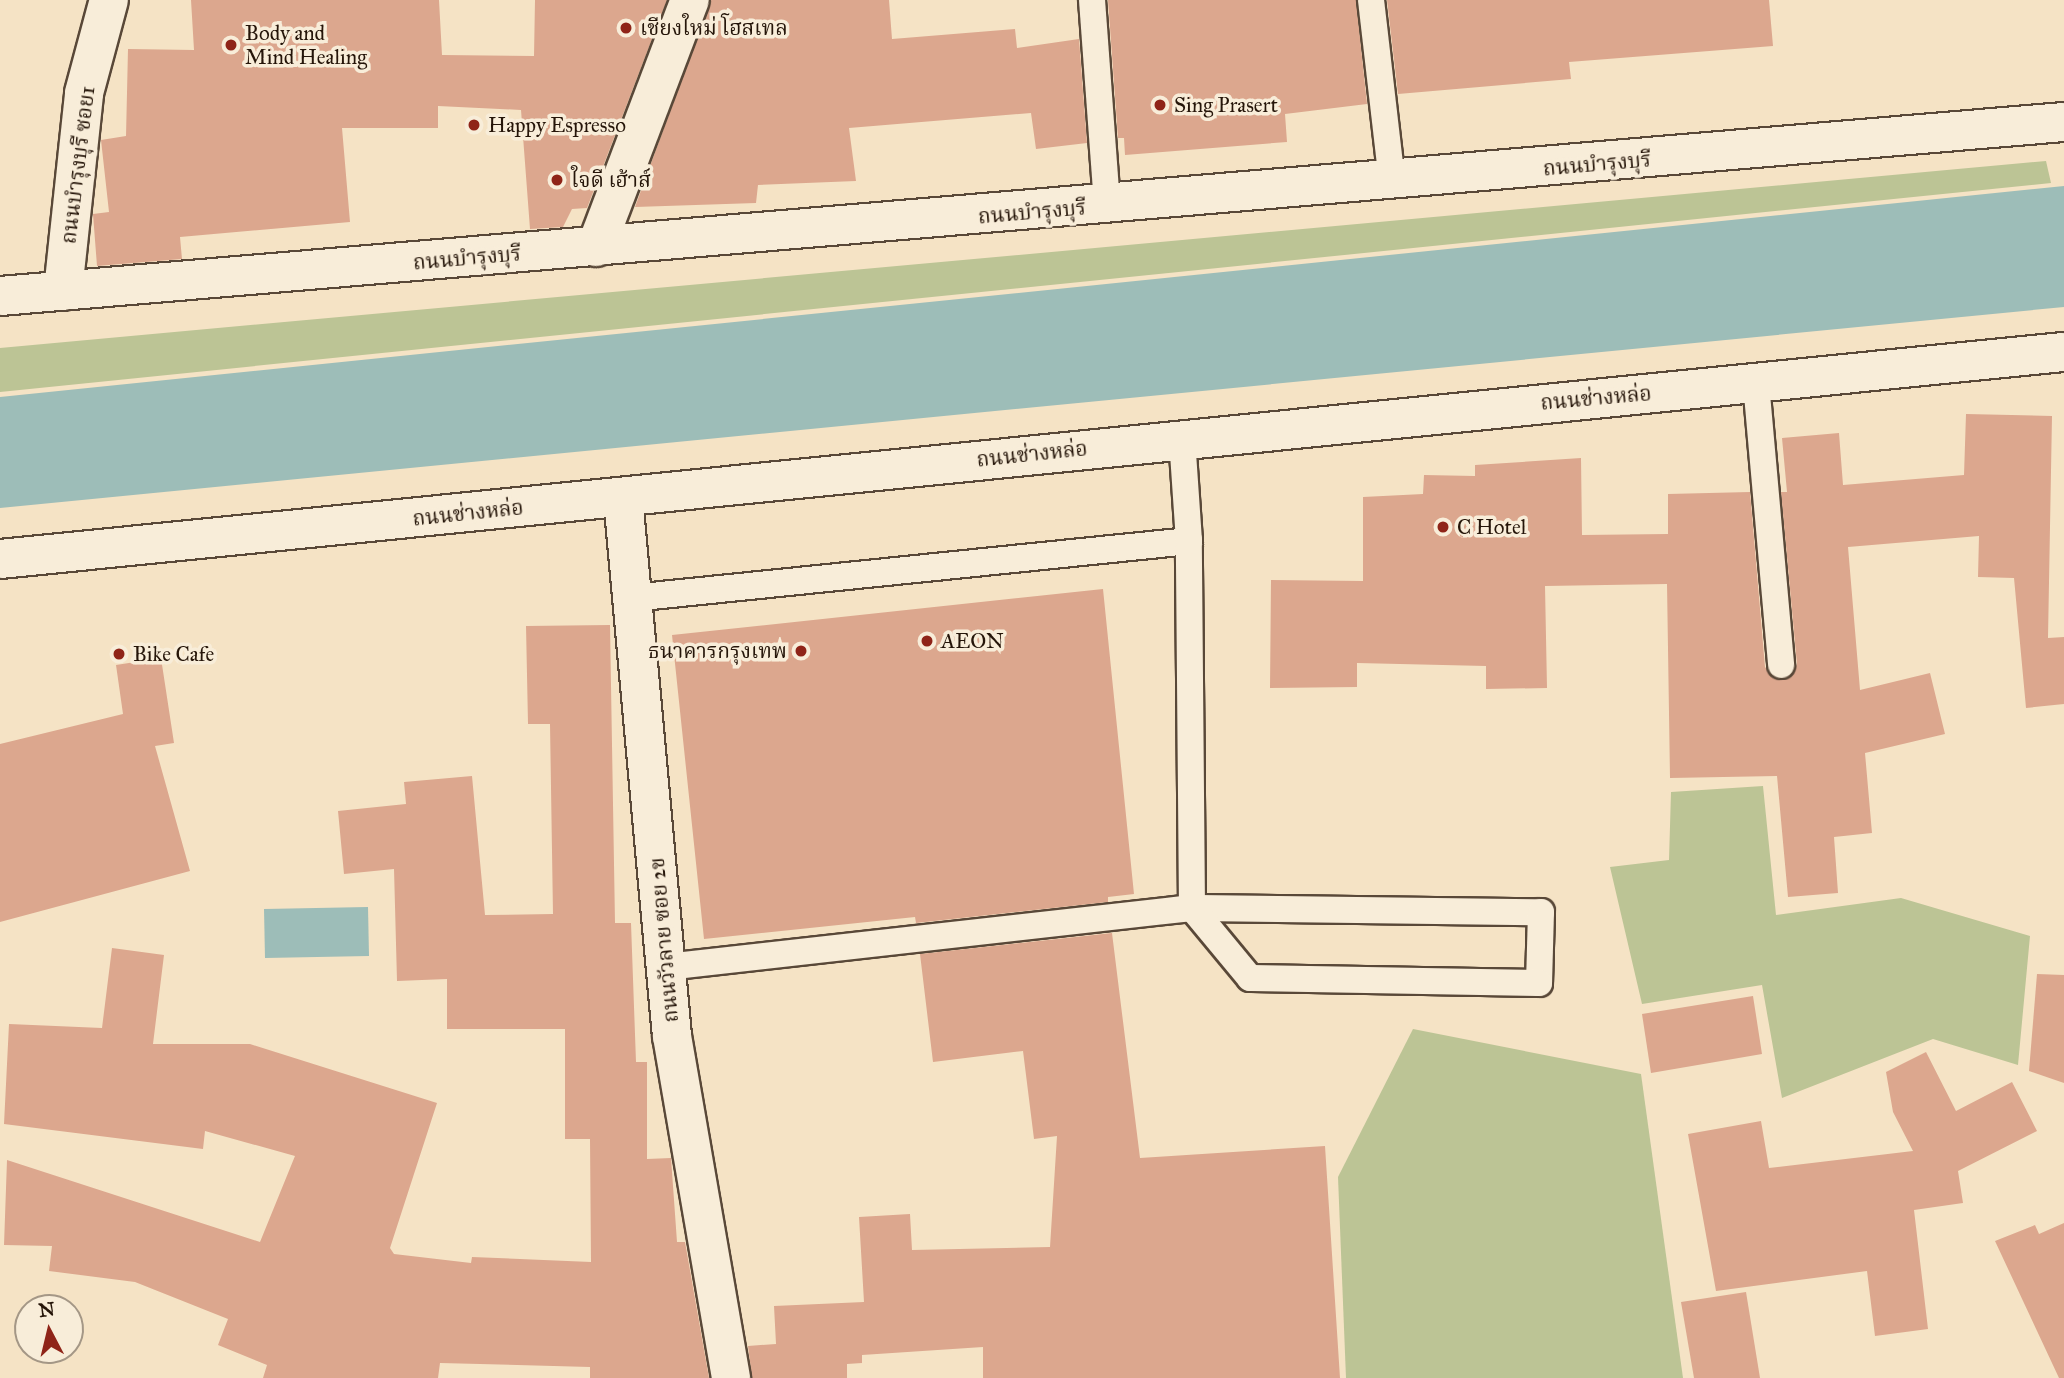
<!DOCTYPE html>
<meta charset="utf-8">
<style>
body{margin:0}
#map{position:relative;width:2064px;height:1378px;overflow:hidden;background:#f5e3c5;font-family:"IM FELL Great Primer","Noto Serif Thai",serif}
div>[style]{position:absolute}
.green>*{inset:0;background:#bcc495}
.water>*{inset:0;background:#9dbdb8}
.building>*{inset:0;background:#dca78e}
.roads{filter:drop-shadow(2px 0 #594838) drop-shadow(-2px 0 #594838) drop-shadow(0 2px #594838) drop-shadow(0 -2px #594838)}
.service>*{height:26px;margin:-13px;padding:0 13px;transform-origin:13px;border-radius:13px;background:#f8edd9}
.minor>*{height:38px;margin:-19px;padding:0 19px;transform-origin:19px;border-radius:19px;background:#f8edd9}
.secondary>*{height:38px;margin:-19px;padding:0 19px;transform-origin:19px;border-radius:19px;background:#f8edd9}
.dots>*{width:19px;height:19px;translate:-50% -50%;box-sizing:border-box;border:4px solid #f8edd9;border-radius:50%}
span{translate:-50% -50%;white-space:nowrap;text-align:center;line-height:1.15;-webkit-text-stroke:7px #f8edd9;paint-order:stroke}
.poi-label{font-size:21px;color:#251509}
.left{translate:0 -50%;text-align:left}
.right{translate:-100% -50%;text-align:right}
.street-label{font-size:21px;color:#251509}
.north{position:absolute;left:14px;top:1294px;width:70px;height:70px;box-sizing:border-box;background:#f8edd9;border:2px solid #a49786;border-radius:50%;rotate:353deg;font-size:19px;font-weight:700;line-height:28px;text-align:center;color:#251509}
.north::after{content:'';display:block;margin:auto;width:24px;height:32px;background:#8f2418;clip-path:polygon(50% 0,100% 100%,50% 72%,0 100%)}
</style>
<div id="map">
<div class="green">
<i style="clip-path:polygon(2046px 161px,2051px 183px,0 392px,0 348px)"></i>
<i style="clip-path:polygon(1763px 786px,1776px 915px,1901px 898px,2030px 936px,2018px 1065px,1933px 1039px,1782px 1098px,1762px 985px,1642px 1004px,1610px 867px,1669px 860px,1671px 792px)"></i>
<i style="clip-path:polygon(1413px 1029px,1641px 1074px,1683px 1378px,1346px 1378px,1338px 1177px)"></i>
</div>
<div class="water">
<i style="clip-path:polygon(2064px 186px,2064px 307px,0 508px,0 397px)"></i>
<i style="clip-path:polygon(368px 907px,369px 956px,265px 958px,264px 909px)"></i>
</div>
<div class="building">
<i style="clip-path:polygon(191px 0,439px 0,442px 55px,534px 56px,535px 0,667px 0,587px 208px,572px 209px,563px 227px,530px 229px,521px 110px,438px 106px,438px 128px,342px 128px,350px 222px,180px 237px,182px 259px,97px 266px,93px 214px,109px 212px,101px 140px,126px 136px,128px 49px,194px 50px)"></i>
<i style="clip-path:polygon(711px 0,889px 0,892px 39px,1015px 29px,1017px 48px,1079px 39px,1087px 143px,1036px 149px,1031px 113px,849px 128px,856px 181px,758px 185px,756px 203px,635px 207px)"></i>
<i style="clip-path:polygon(1108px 0,1356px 0,1367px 104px,1285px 114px,1287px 142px,1125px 155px,1124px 138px,1118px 138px)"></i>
<i style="clip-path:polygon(1387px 0,1769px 0,1773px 46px,1569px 62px,1571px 79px,1398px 94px)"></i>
<i style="clip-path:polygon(1966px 414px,2052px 416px,2048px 638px,2064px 637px,2064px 704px,2026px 708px,2014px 578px,1978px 577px,1979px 536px,1848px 547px,1860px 690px,1930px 673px,1945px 734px,1865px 753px,1872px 833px,1834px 837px,1838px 893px,1788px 897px,1777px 776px,1670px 778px,1667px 584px,1545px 586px,1547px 688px,1486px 689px,1486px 666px,1357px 663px,1357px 687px,1270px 688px,1271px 580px,1363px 581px,1363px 497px,1423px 494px,1424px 475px,1475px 476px,1475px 465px,1581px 458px,1582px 535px,1668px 534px,1668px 494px,1750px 492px,1765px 667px,1775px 679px,1789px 678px,1797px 664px,1781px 492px,1787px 492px,1782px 438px,1839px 433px,1843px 485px,1964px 475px)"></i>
<i style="clip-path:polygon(1103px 589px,1134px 894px,1108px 897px,1108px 902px,916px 923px,915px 917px,704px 939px,672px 635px)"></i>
<i style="clip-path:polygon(610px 625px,615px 923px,631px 923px,636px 1062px,647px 1062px,647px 1159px,671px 1158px,677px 1242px,685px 1242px,709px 1378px,590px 1378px,590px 1367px,440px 1363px,438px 1378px,263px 1378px,267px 1365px,218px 1345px,228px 1319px,135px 1282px,49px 1271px,52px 1246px,4px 1245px,7px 1160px,260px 1242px,295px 1156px,205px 1131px,203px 1149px,4px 1124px,9px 1024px,102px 1028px,112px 948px,164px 955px,153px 1044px,250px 1044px,437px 1103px,390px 1248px,394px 1254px,471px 1263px,472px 1257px,591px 1262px,590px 1139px,565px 1139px,565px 1029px,447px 1029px,447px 979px,397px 981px,394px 869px,344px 874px,338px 811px,406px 804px,404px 782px,472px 776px,485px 915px,553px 914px,550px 724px,528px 724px,526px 626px)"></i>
<i style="clip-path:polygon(161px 658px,174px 743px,155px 746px,190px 871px,0 922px,0 744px,123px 714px,116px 665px)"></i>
<i style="clip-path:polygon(1112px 933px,1140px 1158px,1325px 1146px,1340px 1378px,983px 1378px,983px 1347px,862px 1355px,862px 1363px,847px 1364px,847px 1378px,752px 1378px,748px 1346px,776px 1344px,774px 1306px,864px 1302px,859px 1217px,910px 1214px,912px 1250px,1050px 1247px,1057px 1136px,1034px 1139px,1023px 1051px,933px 1062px,920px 954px)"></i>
<i style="clip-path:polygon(2037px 974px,2064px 975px,2064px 1083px,2029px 1071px)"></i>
<i style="clip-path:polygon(1753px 996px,1762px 1054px,1651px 1073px,1642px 1014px)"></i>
<i style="clip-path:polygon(1926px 1052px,1956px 1111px,2012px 1082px,2037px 1131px,1958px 1171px,1963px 1203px,1914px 1210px,1928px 1329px,1875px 1336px,1867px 1271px,1716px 1291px,1688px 1134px,1761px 1121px,1769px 1168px,1913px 1151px,1893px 1112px,1886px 1072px)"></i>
<i style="clip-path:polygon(2064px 1223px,2064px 1378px,2059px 1378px,1995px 1241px,2035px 1225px,2039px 1234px)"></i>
<i style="clip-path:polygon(1746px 1292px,1760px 1378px,1694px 1378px,1681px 1302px)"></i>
</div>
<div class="roads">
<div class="service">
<i style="left:1092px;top:0;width:207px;rotate:85.8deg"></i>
<i style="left:1371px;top:0;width:183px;rotate:83.4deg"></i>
<i style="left:1756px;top:383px;width:283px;rotate:84.9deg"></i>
<i style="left:632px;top:598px;width:560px;rotate:-5.84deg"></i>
<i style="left:1192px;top:908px;width:349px;rotate:0.7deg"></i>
<i style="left:1541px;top:912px;width:71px;rotate:91.6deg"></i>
<i style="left:1539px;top:983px;width:289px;rotate:-179deg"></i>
<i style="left:1250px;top:978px;width:91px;rotate:-129.6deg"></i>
<i style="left:666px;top:967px;width:529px;rotate:-6.4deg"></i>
<i style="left:1192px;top:908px;width:367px;rotate:-90.5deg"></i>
<i style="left:1189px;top:541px;width:103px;rotate:-93.9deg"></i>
</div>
<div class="minor">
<i style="left:596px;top:247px;width:264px;rotate:-69.2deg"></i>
<i style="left:63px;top:291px;width:199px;rotate:-83.9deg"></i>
<i style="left:84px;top:93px;width:96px;rotate:-75deg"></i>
<i style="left:623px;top:498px;width:540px;rotate:84.8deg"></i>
<i style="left:672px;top:1036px;width:347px;rotate:80.2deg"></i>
</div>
<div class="secondary">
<i style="left:0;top:296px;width:2071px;rotate:-4.82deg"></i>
<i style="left:0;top:559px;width:2074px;rotate:-5.73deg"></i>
</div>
</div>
<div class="dots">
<i style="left:626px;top:28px;background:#8f2418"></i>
<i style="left:231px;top:45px;background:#8f2418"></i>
<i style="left:1160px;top:105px;background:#8f2418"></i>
<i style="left:474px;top:125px;background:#8f2418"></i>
<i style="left:557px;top:180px;background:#8f2418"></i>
<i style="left:1443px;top:527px;background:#8f2418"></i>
<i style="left:927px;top:641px;background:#8f2418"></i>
<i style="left:801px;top:651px;background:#8f2418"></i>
<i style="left:119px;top:654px;background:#8f2418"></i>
</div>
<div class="poi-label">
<span class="left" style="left:640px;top:28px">เชียงใหม่ โฮสเทล</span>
<span class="left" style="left:245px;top:45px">Body and<br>Mind Healing</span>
<span class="left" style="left:1174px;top:105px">Sing Prasert</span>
<span class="left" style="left:488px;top:125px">Happy Espresso</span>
<span class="left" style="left:571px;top:180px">ใจดี เฮ้าส์</span>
<span class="left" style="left:1457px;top:527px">C Hotel</span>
<span class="left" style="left:941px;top:641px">AEON</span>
<span class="right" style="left:787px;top:651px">ธนาคารกรุงเทพ</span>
<span class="left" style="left:133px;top:654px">Bike Cafe</span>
</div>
<div class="street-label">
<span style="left:1597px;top:164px;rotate:-5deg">ถนนบำรุงบุรี</span>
<span style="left:78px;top:165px;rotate:-83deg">ถนนบำรุงบุรี ซอย1</span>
<span style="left:1032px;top:212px;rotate:-5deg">ถนนบำรุงบุรี</span>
<span style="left:467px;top:258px;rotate:-5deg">ถนนบำรุงบุรี</span>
<span style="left:1596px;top:398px;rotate:-5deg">ถนนช่างหล่อ</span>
<span style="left:1032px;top:454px;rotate:-6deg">ถนนช่างหล่อ</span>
<span style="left:468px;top:513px;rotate:-6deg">ถนนช่างหล่อ</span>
<span style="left:664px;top:940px;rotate:-95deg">ถนนวัวลาย ซอย 2ข</span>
</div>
<div class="north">N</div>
</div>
